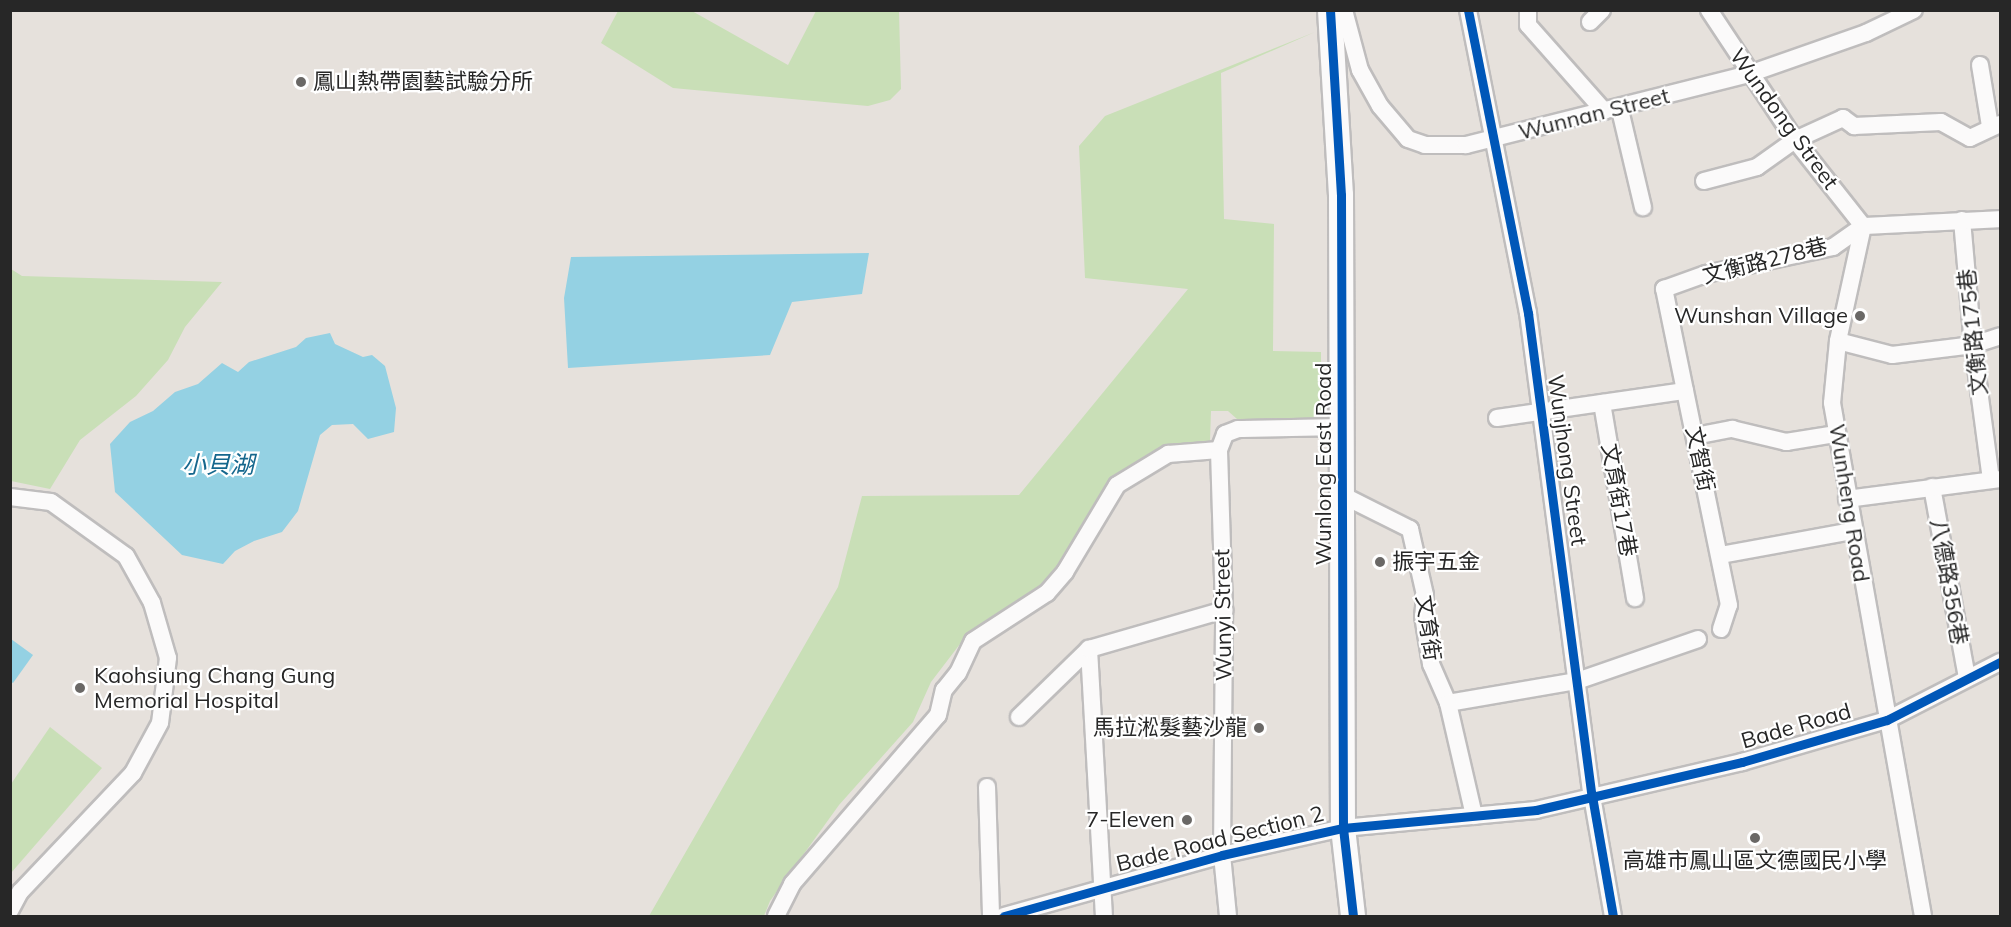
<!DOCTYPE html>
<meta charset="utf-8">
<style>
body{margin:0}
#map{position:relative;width:2011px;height:927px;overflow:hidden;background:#e6e1dc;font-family:Mulish,"Noto Sans TC",sans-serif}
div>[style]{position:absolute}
.green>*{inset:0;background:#c9dfb7}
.water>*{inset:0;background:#94d1e3}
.roads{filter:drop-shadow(2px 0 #bfbdbd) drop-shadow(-2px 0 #bfbdbd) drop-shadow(0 2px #bfbdbd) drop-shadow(0 -2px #bfbdbd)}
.street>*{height:16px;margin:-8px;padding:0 8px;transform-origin:8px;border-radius:8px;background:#fbfafa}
.secondary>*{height:24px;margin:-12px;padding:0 12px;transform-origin:12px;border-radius:12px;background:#fbfafa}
.cycleway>*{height:9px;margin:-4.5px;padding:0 4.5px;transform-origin:4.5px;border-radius:4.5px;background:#0057b8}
.dots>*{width:16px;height:16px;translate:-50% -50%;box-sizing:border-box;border:3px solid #fff;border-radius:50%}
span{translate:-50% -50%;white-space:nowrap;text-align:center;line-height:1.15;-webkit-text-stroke:4.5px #fff;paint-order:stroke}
.poi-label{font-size:22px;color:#272727}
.left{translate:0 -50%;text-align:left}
.right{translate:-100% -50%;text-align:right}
.street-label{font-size:22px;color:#272727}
.water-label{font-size:24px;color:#15678d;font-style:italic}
.frame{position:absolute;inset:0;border:12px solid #272727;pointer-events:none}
</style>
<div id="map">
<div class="green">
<i style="clip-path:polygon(618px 11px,692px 11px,788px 65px,816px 11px,899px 11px,901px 89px,890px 100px,868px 106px,673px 88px,601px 43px)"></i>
<i style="clip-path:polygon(1315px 32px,1221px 73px,1224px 219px,1274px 224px,1273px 351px,1321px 352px,1321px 410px,1313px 419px,1237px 419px,1228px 411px,1211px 411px,1210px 441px,1167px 449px,1116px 478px,1044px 585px,960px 644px,931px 682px,913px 722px,839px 805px,770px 901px,764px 916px,649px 916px,838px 587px,862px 496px,1019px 495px,1188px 289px,1085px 278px,1079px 146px,1105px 116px)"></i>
<i style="clip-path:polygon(11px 269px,22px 276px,222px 282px,185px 327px,168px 360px,136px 396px,80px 440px,50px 489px,11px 481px)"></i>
<i style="clip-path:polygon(50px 727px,102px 768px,11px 873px,11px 784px)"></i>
</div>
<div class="water">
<i style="clip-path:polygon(869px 253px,862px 294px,792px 302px,770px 355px,568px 368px,564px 298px,571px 257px)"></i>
<i style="clip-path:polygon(330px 333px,335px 344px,363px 357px,372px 355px,385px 366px,396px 408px,394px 432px,368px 439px,353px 424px,332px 425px,320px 435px,298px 511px,282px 532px,254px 541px,235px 551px,223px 564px,182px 555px,115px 492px,110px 444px,130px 422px,153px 411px,175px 392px,198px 384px,222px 363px,238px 372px,249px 362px,296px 347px,306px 338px)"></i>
<i style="clip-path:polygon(11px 639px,33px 655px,13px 683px,11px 682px)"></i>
</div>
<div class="roads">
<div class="street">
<i style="left:1344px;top:10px;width:62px;rotate:75.1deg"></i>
<i style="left:1360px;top:70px;width:41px;rotate:60.9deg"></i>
<i style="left:1380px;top:106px;width:43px;rotate:49.7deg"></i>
<i style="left:1408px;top:139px;width:18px;rotate:19deg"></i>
<i style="left:1425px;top:145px;width:41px"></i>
<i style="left:1466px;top:145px;width:292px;rotate:-14.1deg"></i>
<i style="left:1749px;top:74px;width:124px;rotate:-19.3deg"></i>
<i style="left:1866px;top:33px;width:53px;rotate:-25.6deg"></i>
<i style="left:1468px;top:10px;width:309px;rotate:78.8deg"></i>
<i style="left:1528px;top:313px;width:487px;rotate:82.5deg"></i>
<i style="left:1592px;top:796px;width:122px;rotate:80.1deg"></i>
<i style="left:1528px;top:10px;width:15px;rotate:90deg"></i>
<i style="left:1528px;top:25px;width:115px;rotate:48.5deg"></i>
<i style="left:1709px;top:10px;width:156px;rotate:56.5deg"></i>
<i style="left:1795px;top:140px;width:110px;rotate:51.7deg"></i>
<i style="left:1590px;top:22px;width:17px;rotate:-45deg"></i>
<i style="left:1980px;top:65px;width:62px;rotate:80.7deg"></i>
<i style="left:1620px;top:110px;width:100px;rotate:76.7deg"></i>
<i style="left:1704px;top:181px;width:55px;rotate:-14.8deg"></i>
<i style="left:1757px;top:167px;width:47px;rotate:-35.4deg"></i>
<i style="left:1795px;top:140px;width:53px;rotate:-24.6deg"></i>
<i style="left:1843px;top:118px;width:14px;rotate:36deg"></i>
<i style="left:1854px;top:126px;width:87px;rotate:-2.6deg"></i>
<i style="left:1941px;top:122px;width:33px;rotate:29deg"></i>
<i style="left:1970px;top:138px;width:33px;rotate:-25deg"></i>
<i style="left:1962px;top:220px;width:125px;rotate:85deg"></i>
<i style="left:1973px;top:345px;width:136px;rotate:82.4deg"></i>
<i style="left:1863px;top:226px;width:118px;rotate:102.3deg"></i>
<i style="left:1838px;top:341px;width:62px;rotate:95.5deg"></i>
<i style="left:1832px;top:403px;width:521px;rotate:79.94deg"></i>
<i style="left:1863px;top:226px;width:137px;rotate:-2.9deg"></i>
<i style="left:1838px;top:341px;width:56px;rotate:14.5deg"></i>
<i style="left:1892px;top:355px;width:82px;rotate:-7deg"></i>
<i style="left:1973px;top:345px;width:28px;rotate:-18deg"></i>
<i style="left:1602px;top:403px;width:198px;rotate:80.4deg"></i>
<i style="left:1497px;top:418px;width:190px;rotate:-8.2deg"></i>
<i style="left:1695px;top:436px;width:38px;rotate:-11deg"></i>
<i style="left:1732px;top:429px;width:56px;rotate:13.5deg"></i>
<i style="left:1786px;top:442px;width:51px;rotate:-9.1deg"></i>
<i style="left:1932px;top:487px;width:194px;rotate:79.6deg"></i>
<i style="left:1344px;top:496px;width:74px;rotate:26.6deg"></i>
<i style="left:1410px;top:529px;width:68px;rotate:77.2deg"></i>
<i style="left:1425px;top:595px;width:21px;rotate:95deg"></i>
<i style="left:1423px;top:616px;width:49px;rotate:80.5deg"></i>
<i style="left:1431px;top:664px;width:43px;rotate:66.4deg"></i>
<i style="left:1448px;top:703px;width:131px;rotate:-9.7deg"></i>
<i style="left:1577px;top:681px;width:128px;rotate:-19.1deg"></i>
<i style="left:10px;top:497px;width:41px;rotate:7deg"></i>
<i style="left:51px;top:502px;width:92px;rotate:35.8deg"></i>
<i style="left:126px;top:556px;width:54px;rotate:61deg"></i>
<i style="left:152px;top:603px;width:57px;rotate:73.8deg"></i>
<i style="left:168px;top:658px;width:65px;rotate:97deg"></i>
<i style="left:160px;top:723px;width:57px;rotate:118.4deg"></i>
<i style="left:133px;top:773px;width:164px;rotate:133.5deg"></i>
<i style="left:20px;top:892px;width:21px;rotate:118deg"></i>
<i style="left:1847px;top:499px;width:154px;rotate:-7.4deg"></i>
<i style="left:1721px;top:555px;width:133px;rotate:-10.4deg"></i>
<i style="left:1721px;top:629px;width:25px;rotate:-72deg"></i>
<i style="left:1729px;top:605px;width:323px;rotate:-101.6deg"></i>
<i style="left:1664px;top:289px;width:45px;rotate:-19.7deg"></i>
<i style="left:1706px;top:274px;width:130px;rotate:-12deg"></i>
<i style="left:1833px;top:247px;width:37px;rotate:-35deg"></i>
<i style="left:1089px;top:649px;width:267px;rotate:86.8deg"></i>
<i style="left:1448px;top:703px;width:116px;rotate:77deg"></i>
<i style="left:1019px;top:717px;width:98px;rotate:-44.2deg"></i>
<i style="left:1089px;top:649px;width:141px;rotate:-16.1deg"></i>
<i style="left:987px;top:787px;width:129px;rotate:88.2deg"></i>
<i style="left:776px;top:916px;width:36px;rotate:-63deg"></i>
<i style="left:792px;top:884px;width:223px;rotate:-49.2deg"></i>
<i style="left:938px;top:715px;width:26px;rotate:-77deg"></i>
<i style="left:944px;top:690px;width:22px;rotate:-51deg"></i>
<i style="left:958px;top:673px;width:35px;rotate:-65deg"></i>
<i style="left:973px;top:641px;width:88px;rotate:-33deg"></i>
<i style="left:1047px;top:593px;width:28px;rotate:-49deg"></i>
<i style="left:1065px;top:572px;width:101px;rotate:-59.1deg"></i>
<i style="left:1117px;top:485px;width:60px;rotate:-31.3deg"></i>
<i style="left:1168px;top:454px;width:51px;rotate:-4.5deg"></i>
<i style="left:1004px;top:916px;width:226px;rotate:-15.6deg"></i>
<i style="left:1222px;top:855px;width:124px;rotate:-12.6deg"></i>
<i style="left:1343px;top:828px;width:194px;rotate:-5.3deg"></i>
<i style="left:1536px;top:810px;width:212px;rotate:-13.1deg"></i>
<i style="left:1742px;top:762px;width:151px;rotate:-16.2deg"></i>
<i style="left:1887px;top:720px;width:127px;rotate:-27.2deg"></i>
<i style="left:1228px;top:916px;width:61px;rotate:-95.6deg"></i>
<i style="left:1222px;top:855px;width:245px;rotate:-89.5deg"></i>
<i style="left:1224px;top:610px;width:160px;rotate:-91.8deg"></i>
<i style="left:1219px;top:450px;width:17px;rotate:-69deg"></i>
<i style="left:1225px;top:434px;width:14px;rotate:-21deg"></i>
<i style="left:1238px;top:429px;width:107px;rotate:-1.1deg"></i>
</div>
<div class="secondary">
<i style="left:1330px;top:10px;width:185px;rotate:86.6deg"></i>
<i style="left:1341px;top:195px;width:633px;rotate:89.82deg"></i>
<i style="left:1343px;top:828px;width:89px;rotate:83.5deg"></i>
</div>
</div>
<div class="cycleway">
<i style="left:1330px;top:10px;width:185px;rotate:86.6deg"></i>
<i style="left:1341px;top:195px;width:633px;rotate:89.82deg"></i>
<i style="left:1343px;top:828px;width:89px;rotate:83.5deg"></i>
<i style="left:1468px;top:10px;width:309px;rotate:78.8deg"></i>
<i style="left:1528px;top:313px;width:487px;rotate:82.5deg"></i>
<i style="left:1592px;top:796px;width:122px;rotate:80.1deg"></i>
<i style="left:1004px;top:916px;width:226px;rotate:-15.6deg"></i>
<i style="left:1222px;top:855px;width:124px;rotate:-12.6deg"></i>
<i style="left:1343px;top:828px;width:194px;rotate:-5.3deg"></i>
<i style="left:1536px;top:810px;width:212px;rotate:-13.1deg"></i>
<i style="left:1742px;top:762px;width:151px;rotate:-16.2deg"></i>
<i style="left:1887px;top:720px;width:127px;rotate:-27.2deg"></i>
</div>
<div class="dots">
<i style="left:301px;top:82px;background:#6a6866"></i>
<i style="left:1860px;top:316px;background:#6a6866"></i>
<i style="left:1380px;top:562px;background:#6a6866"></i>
<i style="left:80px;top:688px;background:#6a6866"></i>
<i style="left:1259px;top:728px;background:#6a6866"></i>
<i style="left:1187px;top:820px;background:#6a6866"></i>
<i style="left:1755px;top:838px;background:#6a6866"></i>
</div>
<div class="poi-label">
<span class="left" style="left:313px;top:82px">鳳山熱帶園藝試驗分所</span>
<span class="right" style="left:1848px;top:316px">Wunshan Village</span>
<span class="left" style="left:1392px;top:562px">振宇五金</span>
<span class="left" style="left:94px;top:688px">Kaohsiung Chang Gung<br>Memorial Hospital</span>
<span class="right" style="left:1247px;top:728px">馬拉淞髮藝沙龍</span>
<span class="right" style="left:1175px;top:820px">7-Eleven</span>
<span style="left:1755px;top:861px">高雄市鳳山區文德國民小學</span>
</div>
<div class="street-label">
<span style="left:1594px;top:114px;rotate:-14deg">Wunnan Street</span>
<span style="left:1784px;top:119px;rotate:54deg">Wundong Street</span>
<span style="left:1765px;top:261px;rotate:-14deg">文衡路278巷</span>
<span style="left:1973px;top:332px;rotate:-96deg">文衡路175巷</span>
<span style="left:1700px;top:459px;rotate:78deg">文智街</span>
<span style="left:1567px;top:460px;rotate:82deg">Wunjhong Street</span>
<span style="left:1324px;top:464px;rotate:-90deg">Wunlong East Road</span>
<span style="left:1619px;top:500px;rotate:80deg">文育街17巷</span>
<span style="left:1849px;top:503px;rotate:81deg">Wunheng Road</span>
<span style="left:1949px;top:582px;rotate:80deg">八德路356巷</span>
<span style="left:1223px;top:615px;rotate:-91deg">Wunyi Street</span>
<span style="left:1428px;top:628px;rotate:82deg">文育街</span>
<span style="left:1796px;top:726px;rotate:-16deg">Bade Road</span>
<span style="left:1220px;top:839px;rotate:-14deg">Bade Road Section 2</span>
</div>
<div class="water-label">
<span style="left:218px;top:465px">小貝湖</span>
</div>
<div class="frame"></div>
</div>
